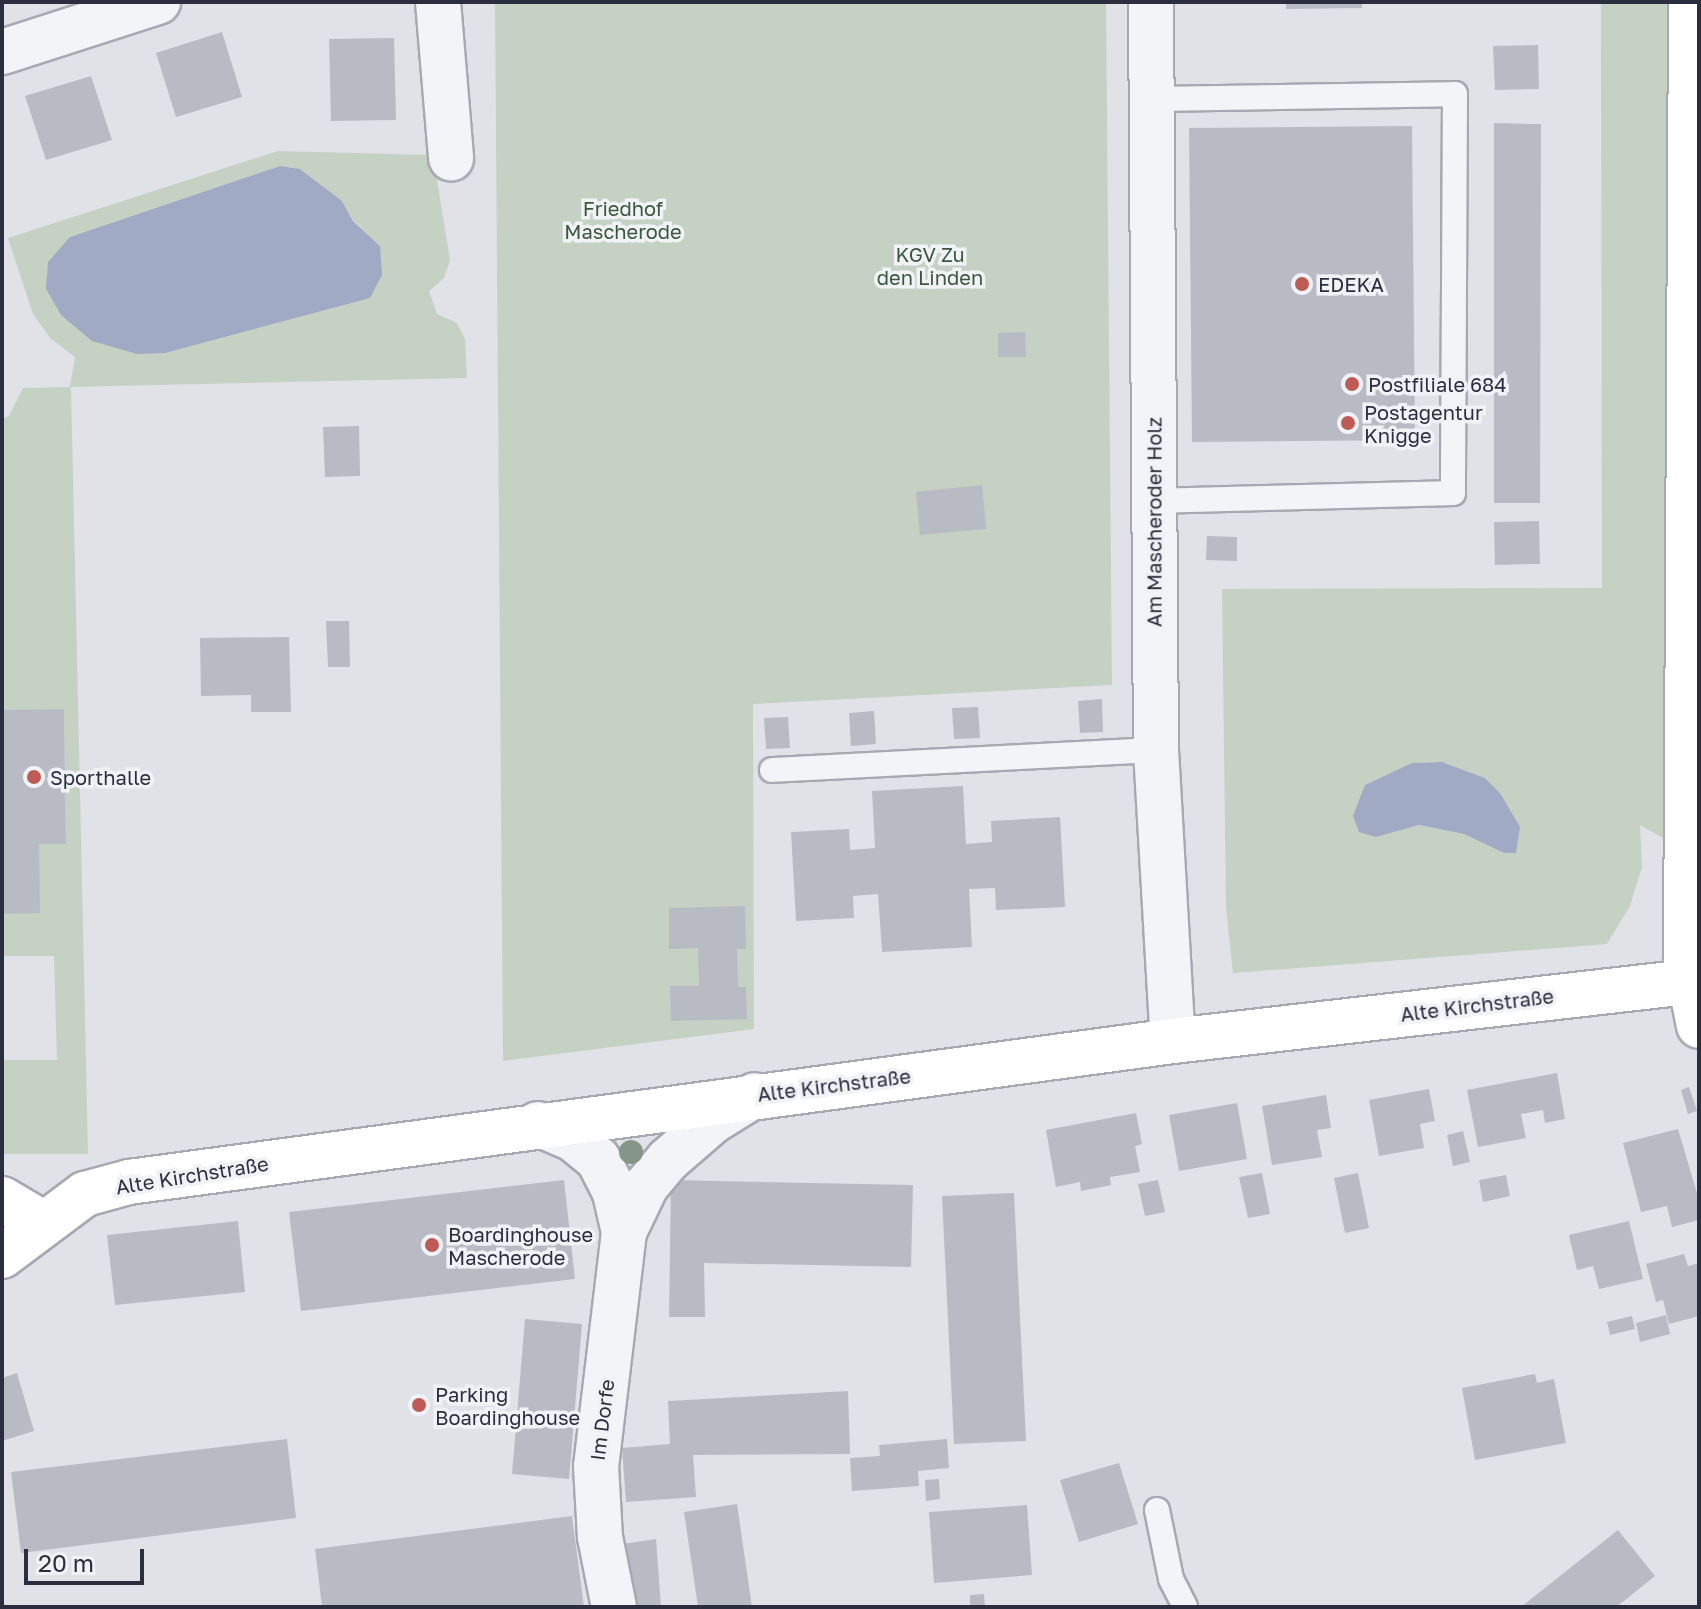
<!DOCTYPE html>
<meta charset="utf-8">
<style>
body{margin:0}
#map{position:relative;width:1701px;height:1609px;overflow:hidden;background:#e1e2e8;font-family:"Golos Text",sans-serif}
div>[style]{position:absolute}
.green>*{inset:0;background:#c4d1c3}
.water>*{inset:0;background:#a0aac4}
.building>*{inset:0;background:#b9bbc4}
.roads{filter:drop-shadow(2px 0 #a7a8b2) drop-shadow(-2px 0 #a7a8b2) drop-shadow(0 2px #a7a8b2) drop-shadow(0 -2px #a7a8b2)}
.lane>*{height:24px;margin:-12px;padding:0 12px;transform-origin:12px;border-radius:12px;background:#f3f4f7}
.street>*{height:44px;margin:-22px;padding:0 22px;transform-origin:22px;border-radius:22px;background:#f3f4f7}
.secondary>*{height:44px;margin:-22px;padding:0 22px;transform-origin:22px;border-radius:22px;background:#fff}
.trees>*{width:24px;height:24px;margin:-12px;border-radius:50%;background:#859689}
.dots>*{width:22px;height:22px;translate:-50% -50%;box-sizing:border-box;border:4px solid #f0f2f6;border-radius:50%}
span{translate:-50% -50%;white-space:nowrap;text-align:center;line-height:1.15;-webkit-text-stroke:7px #f0f2f6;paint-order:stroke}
.park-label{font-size:20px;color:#3a583b}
.poi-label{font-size:20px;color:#2b2e3e}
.left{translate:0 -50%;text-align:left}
.street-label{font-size:20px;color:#2b2e3e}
.frame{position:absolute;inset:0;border:4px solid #2b2e3e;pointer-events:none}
.scale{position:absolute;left:24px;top:1549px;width:120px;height:36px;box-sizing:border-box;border:4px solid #2b2e3e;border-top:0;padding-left:10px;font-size:24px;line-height:28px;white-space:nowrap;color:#2b2e3e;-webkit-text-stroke:6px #f0f2f6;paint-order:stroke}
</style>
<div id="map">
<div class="green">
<i style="clip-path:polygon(495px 2px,1106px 2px,1112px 685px,753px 704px,754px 1029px,503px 1061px)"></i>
<i style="clip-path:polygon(evenodd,1601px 2px,1691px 2px,1686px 851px,1640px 825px,1642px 867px,1630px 906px,1607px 944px,1233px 973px,1226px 908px,1222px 589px,1602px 588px,1601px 2px,1442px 762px,1485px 778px,1500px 793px,1504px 853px,1464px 834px,1419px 825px,1376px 837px,1412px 763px,1442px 762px)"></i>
<i style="clip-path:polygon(evenodd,278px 151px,433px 155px,450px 260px,444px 278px,429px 291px,437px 314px,457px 323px,465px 339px,467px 378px,71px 387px,88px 1154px,2px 1154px,2px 1060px,57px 1060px,54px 956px,2px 956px,2px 914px,39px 844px,66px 843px,64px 710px,2px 710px,2px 419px,9px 416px,23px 388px,70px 387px,75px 357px,51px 339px,33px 314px,8px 238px,278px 151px,280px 166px,300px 169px,342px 201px,353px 220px,380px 246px,70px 237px,280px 166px)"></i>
</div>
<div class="water">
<i style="clip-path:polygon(280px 166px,300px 169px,342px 201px,353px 221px,380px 246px,382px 275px,370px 298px,165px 353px,137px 354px,92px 341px,61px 315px,46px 289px,48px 262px,70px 237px)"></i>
<i style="clip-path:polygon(1442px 762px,1485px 778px,1500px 793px,1520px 827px,1516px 853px,1504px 853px,1464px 834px,1419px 825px,1376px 837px,1359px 832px,1353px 816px,1365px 785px,1412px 763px)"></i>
</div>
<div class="building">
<i style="clip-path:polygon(1286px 2px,1362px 2px,1362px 8px,1286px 9px)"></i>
<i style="clip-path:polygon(222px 32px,242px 97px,176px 117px,156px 53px)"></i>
<i style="clip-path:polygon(394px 38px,396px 120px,331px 121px,329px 39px)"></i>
<i style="clip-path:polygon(1538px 45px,1539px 89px,1495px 90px,1493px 46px)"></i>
<i style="clip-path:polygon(91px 76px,112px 140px,46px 160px,25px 96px)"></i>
<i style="clip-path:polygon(1494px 123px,1541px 124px,1540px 503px,1494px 503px)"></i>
<i style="clip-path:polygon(1412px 126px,1415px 440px,1192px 442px,1189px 128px)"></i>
<i style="clip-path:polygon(1025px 332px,1026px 357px,998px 357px,998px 333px)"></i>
<i style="clip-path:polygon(359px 426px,360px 476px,325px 477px,323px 427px)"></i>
<i style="clip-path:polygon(982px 485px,986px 529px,920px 535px,916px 492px)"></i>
<i style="clip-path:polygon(1539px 521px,1540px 564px,1495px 565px,1494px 522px)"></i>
<i style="clip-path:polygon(1207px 536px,1237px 537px,1237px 561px,1206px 560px)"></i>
<i style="clip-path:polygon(326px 621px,349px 621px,350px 667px,328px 667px)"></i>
<i style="clip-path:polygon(289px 637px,291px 712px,251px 712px,251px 695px,201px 696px,200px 638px)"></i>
<i style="clip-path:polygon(1102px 699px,1103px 732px,1080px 733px,1078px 701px)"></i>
<i style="clip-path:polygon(978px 707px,980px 738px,954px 739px,952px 708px)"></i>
<i style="clip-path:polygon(64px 709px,66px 844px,39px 844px,40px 913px,2px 914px,2px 710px)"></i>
<i style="clip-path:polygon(874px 711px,876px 744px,851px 746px,849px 713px)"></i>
<i style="clip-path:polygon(788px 717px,790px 748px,766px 749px,764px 718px)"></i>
<i style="clip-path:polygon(963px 786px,966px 844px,992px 842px,991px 821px,1060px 817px,1065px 907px,996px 910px,995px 888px,969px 889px,972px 947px,882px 952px,878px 894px,853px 896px,854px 918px,796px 921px,791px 832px,849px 829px,850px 850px,875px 848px,872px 791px)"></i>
<i style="clip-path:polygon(745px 906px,746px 949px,737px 949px,738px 987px,746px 987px,747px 1019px,671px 1021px,670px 986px,699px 986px,698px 948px,669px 949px,669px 908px)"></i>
<i style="clip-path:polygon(1557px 1073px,1565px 1119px,1545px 1123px,1543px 1110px,1521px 1114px,1526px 1138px,1478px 1147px,1467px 1090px)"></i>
<i style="clip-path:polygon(1689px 1087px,1697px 1111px,1688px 1114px,1681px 1090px)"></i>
<i style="clip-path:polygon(1429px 1089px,1435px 1121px,1420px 1124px,1424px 1148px,1379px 1156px,1369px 1100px)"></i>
<i style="clip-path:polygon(1326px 1095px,1331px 1128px,1317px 1130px,1322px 1157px,1272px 1165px,1262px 1106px)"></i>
<i style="clip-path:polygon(1237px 1103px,1247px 1159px,1179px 1171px,1169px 1115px)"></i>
<i style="clip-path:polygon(1136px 1113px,1142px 1144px,1135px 1146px,1140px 1172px,1110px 1177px,1111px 1185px,1081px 1191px,1080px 1182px,1056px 1187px,1046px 1130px)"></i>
<i style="clip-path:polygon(1678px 1129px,1699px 1200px,1699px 1220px,1672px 1227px,1667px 1206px,1641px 1212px,1623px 1143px)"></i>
<i style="clip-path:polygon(1463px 1131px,1470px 1162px,1453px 1166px,1447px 1135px)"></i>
<i style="clip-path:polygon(1262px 1173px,1270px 1214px,1248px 1218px,1239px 1177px)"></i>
<i style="clip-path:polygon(1358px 1173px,1369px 1228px,1345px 1233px,1334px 1178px)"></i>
<i style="clip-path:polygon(1506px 1175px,1510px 1196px,1483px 1202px,1479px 1180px)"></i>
<i style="clip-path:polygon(564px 1180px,575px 1279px,301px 1311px,289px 1212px)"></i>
<i style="clip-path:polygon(671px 1180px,913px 1185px,911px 1267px,704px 1263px,705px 1317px,669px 1317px)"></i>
<i style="clip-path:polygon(1158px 1180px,1165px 1212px,1145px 1216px,1138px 1184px)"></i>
<i style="clip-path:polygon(1014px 1193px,1026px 1441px,954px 1444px,942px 1196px)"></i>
<i style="clip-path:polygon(238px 1221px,245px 1292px,115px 1305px,107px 1235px)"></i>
<i style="clip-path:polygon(1629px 1221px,1643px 1279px,1599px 1289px,1593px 1266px,1577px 1270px,1569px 1235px)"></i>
<i style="clip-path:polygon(1684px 1254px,1688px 1266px,1699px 1263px,1699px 1316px,1669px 1324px,1663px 1300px,1656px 1302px,1646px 1264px)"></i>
<i style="clip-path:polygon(1666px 1315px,1670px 1334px,1640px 1342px,1636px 1323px)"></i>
<i style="clip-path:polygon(1632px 1316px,1635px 1329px,1610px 1335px,1607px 1322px)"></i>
<i style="clip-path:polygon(525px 1319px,582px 1324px,569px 1479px,512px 1474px)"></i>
<i style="clip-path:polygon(17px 1373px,34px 1431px,2px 1441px,2px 1378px)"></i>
<i style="clip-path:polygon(1535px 1374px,1537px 1383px,1554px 1379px,1566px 1443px,1475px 1460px,1462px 1388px)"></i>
<i style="clip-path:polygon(848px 1391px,850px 1454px,693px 1455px,696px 1497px,626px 1502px,622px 1448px,670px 1444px,668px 1401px)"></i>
<i style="clip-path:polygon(287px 1439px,296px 1518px,21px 1553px,11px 1472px)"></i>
<i style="clip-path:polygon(947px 1439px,949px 1468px,918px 1471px,919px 1486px,852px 1491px,850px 1458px,880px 1456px,879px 1445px)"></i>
<i style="clip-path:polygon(1119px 1463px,1138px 1524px,1079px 1542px,1060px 1480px)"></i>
<i style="clip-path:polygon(939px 1479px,940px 1499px,926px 1501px,925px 1480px)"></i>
<i style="clip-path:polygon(737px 1504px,752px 1607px,698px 1607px,684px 1512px)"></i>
<i style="clip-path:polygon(1027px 1505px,1032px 1575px,934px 1583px,929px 1512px)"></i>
<i style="clip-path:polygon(572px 1516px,584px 1607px,322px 1607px,315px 1549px)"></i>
<i style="clip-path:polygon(1618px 1530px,1655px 1576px,1624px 1601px,1616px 1607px,1521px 1607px)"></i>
<i style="clip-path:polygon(656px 1539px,661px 1607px,638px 1607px,623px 1544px)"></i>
<i style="clip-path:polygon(984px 1594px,985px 1607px,970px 1607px,970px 1595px)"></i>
</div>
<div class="roads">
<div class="lane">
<i style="left:1152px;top:99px;width:303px;rotate:-0.9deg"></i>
<i style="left:1455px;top:94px;width:399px;rotate:90.3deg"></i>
<i style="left:1453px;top:493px;width:299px;rotate:178.5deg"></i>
<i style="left:772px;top:770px;width:385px;rotate:-3deg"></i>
<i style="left:1157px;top:1510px;width:70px;rotate:78.5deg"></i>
<i style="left:1171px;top:1579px;width:31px;rotate:63deg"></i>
</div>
<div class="street">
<i style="left:438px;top:2px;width:157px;rotate:85.2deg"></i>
<i style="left:1151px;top:2px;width:748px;rotate:89.62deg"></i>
<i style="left:1156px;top:750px;width:291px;rotate:86.7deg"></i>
<i style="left:2px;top:52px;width:164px;rotate:-17.8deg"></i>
<i style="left:538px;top:1124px;width:38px;rotate:23deg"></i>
<i style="left:573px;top:1139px;width:32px;rotate:39deg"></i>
<i style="left:598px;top:1159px;width:38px;rotate:63deg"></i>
<i style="left:615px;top:1193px;width:40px;rotate:77deg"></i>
<i style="left:624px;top:1232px;width:236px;rotate:96.8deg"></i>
<i style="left:596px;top:1466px;width:71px;rotate:86.8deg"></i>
<i style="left:600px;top:1537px;width:71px;rotate:78.7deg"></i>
<i style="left:624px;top:1232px;width:51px;rotate:-64.4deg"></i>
<i style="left:646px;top:1186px;width:35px;rotate:-50deg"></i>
<i style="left:669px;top:1159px;width:58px;rotate:-40.8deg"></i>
<i style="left:713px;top:1121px;width:49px;rotate:-31.8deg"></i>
</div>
<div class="secondary">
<i style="left:1691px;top:2px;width:959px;rotate:90.3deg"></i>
<i style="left:1686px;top:961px;width:66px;rotate:78.7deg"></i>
<i style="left:2px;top:1199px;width:45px;rotate:30.5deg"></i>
<i style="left:2px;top:1256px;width:104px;rotate:-36.8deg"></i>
<i style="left:85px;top:1194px;width:46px;rotate:-15.3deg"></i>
<i style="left:129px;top:1182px;width:1053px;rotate:-7.69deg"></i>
<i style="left:1173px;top:1041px;width:518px;rotate:-6.54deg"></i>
</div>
</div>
<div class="trees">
<i style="left:631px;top:1152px"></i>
</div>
<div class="dots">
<i style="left:1302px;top:284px;background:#be5b55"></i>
<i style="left:1352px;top:384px;background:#be5b55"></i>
<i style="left:1348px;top:423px;background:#be5b55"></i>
<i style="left:34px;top:777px;background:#be5b55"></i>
<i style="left:432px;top:1245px;background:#be5b55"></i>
<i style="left:419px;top:1405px;background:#be5b55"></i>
</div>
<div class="park-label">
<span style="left:623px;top:220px">Friedhof<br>Mascherode</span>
<span style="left:930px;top:266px">KGV Zu<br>den Linden</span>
</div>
<div class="poi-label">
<span class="left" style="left:1318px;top:284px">EDEKA</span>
<span class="left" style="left:1368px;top:384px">Postfiliale 684</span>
<span class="left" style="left:1364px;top:424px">Postagentur<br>Knigge</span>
<span class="left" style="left:50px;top:777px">Sporthalle</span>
<span class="left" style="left:448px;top:1246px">Boardinghouse<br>Mascherode</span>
<span class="left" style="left:435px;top:1406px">Parking<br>Boardinghouse</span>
</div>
<div class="street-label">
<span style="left:1154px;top:522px;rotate:-90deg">Am Mascheroder Holz</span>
<span style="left:1477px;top:1005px;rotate:-7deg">Alte Kirchstraße</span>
<span style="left:834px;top:1085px;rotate:-7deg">Alte Kirchstraße</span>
<span style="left:192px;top:1175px;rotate:-9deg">Alte Kirchstraße</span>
<span style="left:602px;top:1420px;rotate:-83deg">Im Dorfe</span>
</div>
<div class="frame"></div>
<div class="scale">20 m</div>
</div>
